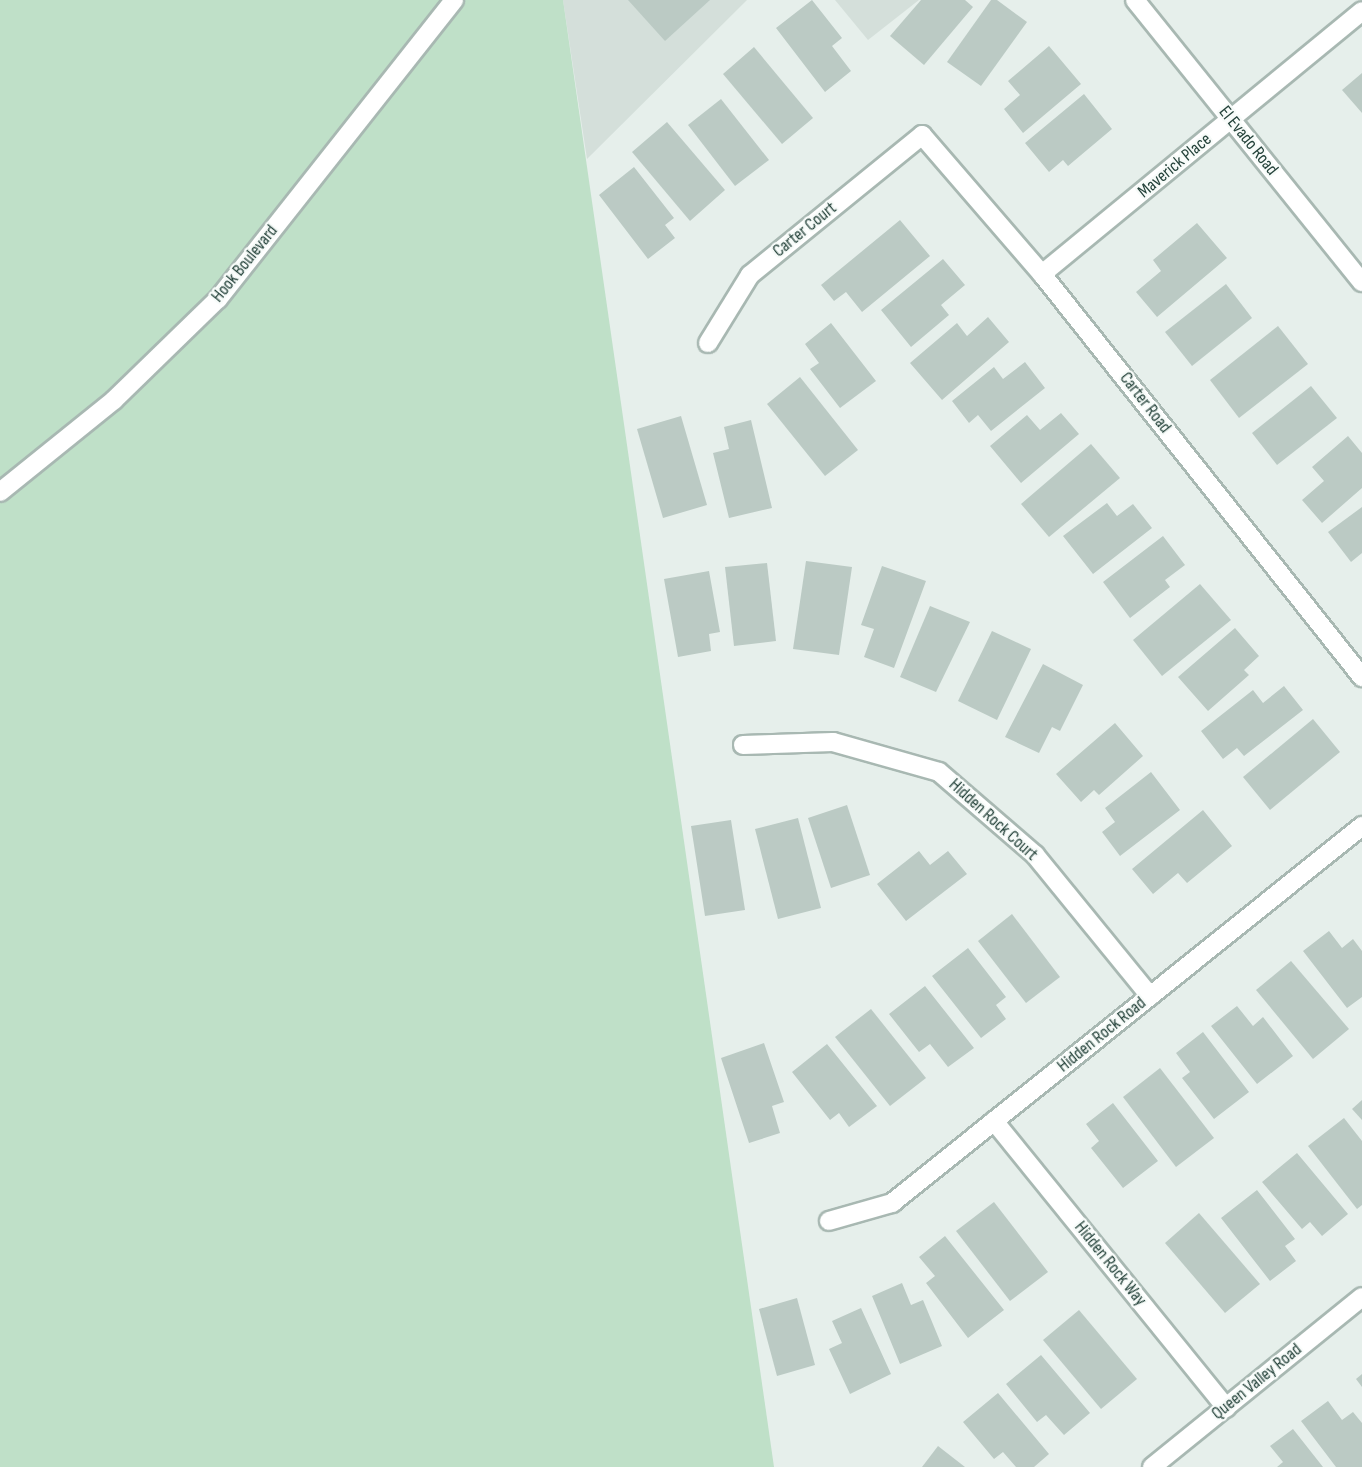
<!DOCTYPE html>
<style>
body{margin:0}
#map{position:relative;width:1362px;height:1467px;overflow:hidden;background:#e6efeb;font-family:"Sofia Sans Condensed",sans-serif}
div>[style]{position:absolute}
.built>*{inset:0;background:#d4dfda}
.green>*{inset:0;background:#bfe0c8}
.building>*{inset:0;background:#bbcac4}
.roads{filter:drop-shadow(2px 0 #a8b8b2) drop-shadow(-2px 0 #a8b8b2) drop-shadow(0 2px #a8b8b2) drop-shadow(0 -2px #a8b8b2)}
.minor>*{height:18px;margin:-9px;padding:0 9px;transform-origin:9px;border-radius:9px;background:#fff}
.tertiary>*{height:18px;margin:-9px;padding:0 9px;transform-origin:9px;border-radius:9px;background:#fff}
.secondary>*{height:18px;margin:-9px;padding:0 9px;transform-origin:9px;border-radius:9px;background:#fff}
span{translate:-50% -50%;white-space:nowrap;text-align:center;line-height:1.15;-webkit-text-stroke:4.5px #f7fbf9;paint-order:stroke}
.street-label{font-size:18px;color:#24423a}
</style>
<div id="map">
<div class="built">
<i style="clip-path:polygon(563px 0,747px 0,587px 159px)"></i>
<i style="clip-path:polygon(835px 0,919px 0,868px 40px)"></i>
</div>
<div class="green">
<i style="clip-path:polygon(0 0,563px 0,774px 1467px,0 1467px)"></i>
</div>
<div class="building">
<i style="clip-path:polygon(628px 0,710px 0,665px 41px)"></i>
<i style="clip-path:polygon(812px 0,842px 38px,832px 46px,851px 71px,825px 92px,776px 28px)"></i>
<i style="clip-path:polygon(921px 0,965px 0,973px 7px,924px 65px,890px 36px)"></i>
<i style="clip-path:polygon(991px 0,997px 0,1027px 22px,981px 86px,947px 62px)"></i>
<i style="clip-path:polygon(1049px 46px,1081px 84px,1023px 133px,1004px 109px,1020px 95px,1008px 81px)"></i>
<i style="clip-path:polygon(754px 47px,813px 118px,782px 144px,723px 74px)"></i>
<i style="clip-path:polygon(1362px 73px,1362px 113px,1342px 90px)"></i>
<i style="clip-path:polygon(1084px 94px,1112px 129px,1068px 166px,1063px 160px,1049px 172px,1025px 143px)"></i>
<i style="clip-path:polygon(721px 99px,769px 160px,735px 186px,688px 125px)"></i>
<i style="clip-path:polygon(667px 122px,725px 190px,690px 221px,632px 152px)"></i>
<i style="clip-path:polygon(634px 167px,674px 218px,665px 225px,675px 238px,648px 259px,599px 195px)"></i>
<i style="clip-path:polygon(900px 220px,930px 256px,862px 312px,846px 292px,834px 301px,821px 285px)"></i>
<i style="clip-path:polygon(1197px 223px,1227px 258px,1157px 317px,1136px 292px,1161px 271px,1153px 260px)"></i>
<i style="clip-path:polygon(943px 259px,965px 285px,941px 305px,949px 315px,911px 347px,881px 310px)"></i>
<i style="clip-path:polygon(1226px 284px,1252px 318px,1192px 366px,1165px 332px)"></i>
<i style="clip-path:polygon(988px 317px,1009px 342px,942px 400px,910px 363px,957px 323px,967px 336px)"></i>
<i style="clip-path:polygon(831px 323px,876px 381px,840px 408px,810px 369px,819px 363px,805px 344px)"></i>
<i style="clip-path:polygon(1278px 326px,1308px 364px,1239px 418px,1210px 380px)"></i>
<i style="clip-path:polygon(1025px 362px,1045px 388px,991px 431px,978px 415px,969px 423px,952px 401px,994px 367px,1003px 379px)"></i>
<i style="clip-path:polygon(800px 377px,858px 450px,825px 476px,767px 404px)"></i>
<i style="clip-path:polygon(1311px 386px,1337px 418px,1277px 465px,1252px 433px)"></i>
<i style="clip-path:polygon(1061px 413px,1079px 434px,1021px 483px,990px 446px,1027px 415px,1040px 430px)"></i>
<i style="clip-path:polygon(681px 416px,707px 505px,663px 518px,637px 429px)"></i>
<i style="clip-path:polygon(751px 420px,772px 508px,729px 518px,713px 453px,729px 449px,724px 427px)"></i>
<i style="clip-path:polygon(1348px 436px,1362px 453px,1362px 488px,1322px 523px,1302px 500px,1324px 481px,1312px 467px)"></i>
<i style="clip-path:polygon(1091px 444px,1120px 478px,1049px 537px,1021px 504px)"></i>
<i style="clip-path:polygon(1107px 503px,1117px 516px,1133px 504px,1152px 528px,1093px 574px,1063px 536px)"></i>
<i style="clip-path:polygon(1362px 507px,1362px 553px,1351px 562px,1328px 532px)"></i>
<i style="clip-path:polygon(1163px 536px,1185px 565px,1165px 580px,1170px 587px,1130px 618px,1103px 582px)"></i>
<i style="clip-path:polygon(806px 561px,852px 567px,839px 655px,793px 649px)"></i>
<i style="clip-path:polygon(767px 563px,776px 641px,734px 646px,725px 567px)"></i>
<i style="clip-path:polygon(882px 566px,926px 581px,894px 668px,864px 657px,874px 629px,861px 625px)"></i>
<i style="clip-path:polygon(709px 571px,720px 632px,709px 634px,711px 651px,678px 657px,664px 579px)"></i>
<i style="clip-path:polygon(1200px 584px,1231px 620px,1162px 676px,1133px 640px)"></i>
<i style="clip-path:polygon(930px 606px,970px 622px,936px 692px,900px 677px)"></i>
<i style="clip-path:polygon(1235px 628px,1259px 656px,1244px 670px,1249px 675px,1208px 711px,1178px 677px)"></i>
<i style="clip-path:polygon(992px 631px,1031px 649px,997px 720px,958px 701px)"></i>
<i style="clip-path:polygon(1043px 664px,1083px 685px,1060px 731px,1052px 727px,1039px 753px,1005px 737px)"></i>
<i style="clip-path:polygon(1284px 686px,1303px 710px,1244px 756px,1237px 748px,1223px 759px,1201px 731px,1253px 690px,1263px 703px)"></i>
<i style="clip-path:polygon(1313px 719px,1340px 752px,1270px 810px,1243px 777px)"></i>
<i style="clip-path:polygon(1115px 723px,1143px 756px,1099px 795px,1094px 790px,1081px 802px,1056px 774px)"></i>
<i style="clip-path:polygon(1151px 772px,1180px 810px,1120px 856px,1102px 832px,1115px 822px,1105px 808px)"></i>
<i style="clip-path:polygon(847px 805px,870px 875px,831px 888px,808px 818px)"></i>
<i style="clip-path:polygon(1203px 810px,1232px 846px,1187px 883px,1178px 873px,1153px 894px,1132px 869px)"></i>
<i style="clip-path:polygon(798px 818px,821px 908px,778px 919px,755px 829px)"></i>
<i style="clip-path:polygon(731px 820px,745px 910px,705px 916px,691px 826px)"></i>
<i style="clip-path:polygon(919px 851px,930px 865px,948px 851px,967px 874px,906px 921px,877px 884px)"></i>
<i style="clip-path:polygon(1012px 914px,1060px 977px,1026px 1003px,978px 941px)"></i>
<i style="clip-path:polygon(1329px 931px,1342px 948px,1353px 939px,1362px 951px,1362px 997px,1347px 1008px,1303px 951px)"></i>
<i style="clip-path:polygon(968px 948px,1006px 997px,996px 1005px,1006px 1019px,981px 1038px,932px 976px)"></i>
<i style="clip-path:polygon(1291px 961px,1349px 1029px,1313px 1059px,1256px 990px)"></i>
<i style="clip-path:polygon(925px 986px,974px 1048px,948px 1067px,930px 1044px,919px 1052px,889px 1014px)"></i>
<i style="clip-path:polygon(1237px 1006px,1253px 1026px,1263px 1017px,1293px 1056px,1257px 1084px,1211px 1026px)"></i>
<i style="clip-path:polygon(871px 1009px,926px 1078px,890px 1106px,835px 1037px)"></i>
<i style="clip-path:polygon(1203px 1032px,1249px 1092px,1214px 1119px,1182px 1078px,1190px 1072px,1176px 1053px)"></i>
<i style="clip-path:polygon(764px 1043px,784px 1102px,772px 1106px,780px 1133px,749px 1143px,721px 1058px)"></i>
<i style="clip-path:polygon(827px 1044px,877px 1106px,849px 1127px,839px 1113px,830px 1120px,792px 1072px)"></i>
<i style="clip-path:polygon(1160px 1068px,1214px 1138px,1176px 1167px,1123px 1097px)"></i>
<i style="clip-path:polygon(1362px 1100px,1362px 1120px,1352px 1109px)"></i>
<i style="clip-path:polygon(1113px 1103px,1158px 1161px,1123px 1188px,1091px 1148px,1099px 1141px,1086px 1124px)"></i>
<i style="clip-path:polygon(1344px 1118px,1362px 1141px,1362px 1205px,1357px 1209px,1308px 1146px)"></i>
<i style="clip-path:polygon(1297px 1153px,1348px 1214px,1322px 1236px,1310px 1222px,1302px 1229px,1262px 1182px)"></i>
<i style="clip-path:polygon(1257px 1190px,1295px 1239px,1285px 1246px,1296px 1261px,1270px 1281px,1221px 1218px)"></i>
<i style="clip-path:polygon(994px 1202px,1048px 1272px,1010px 1301px,956px 1231px)"></i>
<i style="clip-path:polygon(1199px 1213px,1260px 1284px,1225px 1313px,1165px 1243px)"></i>
<i style="clip-path:polygon(945px 1236px,1004px 1310px,968px 1338px,926px 1283px,935px 1276px,919px 1257px)"></i>
<i style="clip-path:polygon(902px 1283px,911px 1305px,923px 1300px,942px 1346px,900px 1364px,872px 1296px)"></i>
<i style="clip-path:polygon(797px 1298px,815px 1365px,777px 1376px,759px 1309px)"></i>
<i style="clip-path:polygon(861px 1308px,891px 1374px,850px 1394px,829px 1349px,842px 1343px,832px 1321px)"></i>
<i style="clip-path:polygon(1079px 1310px,1137px 1379px,1101px 1409px,1043px 1340px)"></i>
<i style="clip-path:polygon(1041px 1355px,1090px 1413px,1064px 1435px,1046px 1415px,1037px 1422px,1006px 1384px)"></i>
<i style="clip-path:polygon(1362px 1374px,1362px 1387px,1356px 1379px)"></i>
<i style="clip-path:polygon(998px 1393px,1049px 1454px,1034px 1467px,1016px 1467px,1003px 1452px,994px 1459px,963px 1422px)"></i>
<i style="clip-path:polygon(1328px 1401px,1342px 1420px,1353px 1412px,1362px 1423px,1362px 1467px,1336px 1467px,1301px 1421px)"></i>
<i style="clip-path:polygon(1293px 1429px,1323px 1467px,1277px 1467px,1283px 1462px,1270px 1446px)"></i>
<i style="clip-path:polygon(938px 1446px,965px 1467px,922px 1467px)"></i>
</div>
<div class="roads">
<div class="minor">
<i style="left:1042px;top:274px;width:414px;rotate:-39.4deg"></i>
<i style="left:708px;top:343px;width:80px;rotate:-58.3deg"></i>
<i style="left:750px;top:275px;width:222px;rotate:-39.1deg"></i>
<i style="left:922px;top:135px;width:184px;rotate:49.2deg"></i>
<i style="left:1042px;top:274px;width:515px;rotate:51.55deg"></i>
<i style="left:743px;top:745px;width:90px;rotate:-1.9deg"></i>
<i style="left:833px;top:742px;width:110px;rotate:15.8deg"></i>
<i style="left:939px;top:772px;width:127px;rotate:40.8deg"></i>
<i style="left:1035px;top:855px;width:182px;rotate:50.8deg"></i>
<i style="left:994px;top:1121px;width:369px;rotate:51deg"></i>
<i style="left:829px;top:1221px;width:66px;rotate:-15.9deg"></i>
<i style="left:892px;top:1203px;width:603px;rotate:-38.73deg"></i>
<i style="left:1152px;top:1467px;width:270px;rotate:-39deg"></i>
</div>
<div class="tertiary">
<i style="left:0;top:492px;width:146px;rotate:-38.9deg"></i>
<i style="left:114px;top:400px;width:145px;rotate:-44.2deg"></i>
<i style="left:218px;top:299px;width:381px;rotate:-51.7deg"></i>
</div>
<div class="secondary">
<i style="left:1135px;top:0;width:362px;rotate:51.2deg"></i>
</div>
</div>
<div class="street-label">
<span style="left:1248px;top:141px;rotate:51deg">El Evado Road</span>
<span style="left:1175px;top:166px;rotate:-40deg">Maverick Place</span>
<span style="left:805px;top:230px;rotate:-39deg">Carter Court</span>
<span style="left:245px;top:264px;rotate:-51deg">Hook Boulevard</span>
<span style="left:1145px;top:403px;rotate:52deg">Carter Road</span>
<span style="left:993px;top:820px;rotate:42deg">Hidden Rock Court</span>
<span style="left:1102px;top:1035px;rotate:-39deg">Hidden Rock Road</span>
<span style="left:1110px;top:1264px;rotate:51deg">Hidden Rock Way</span>
<span style="left:1257px;top:1382px;rotate:-39deg">Queen Valley Road</span>
</div>
</div>
